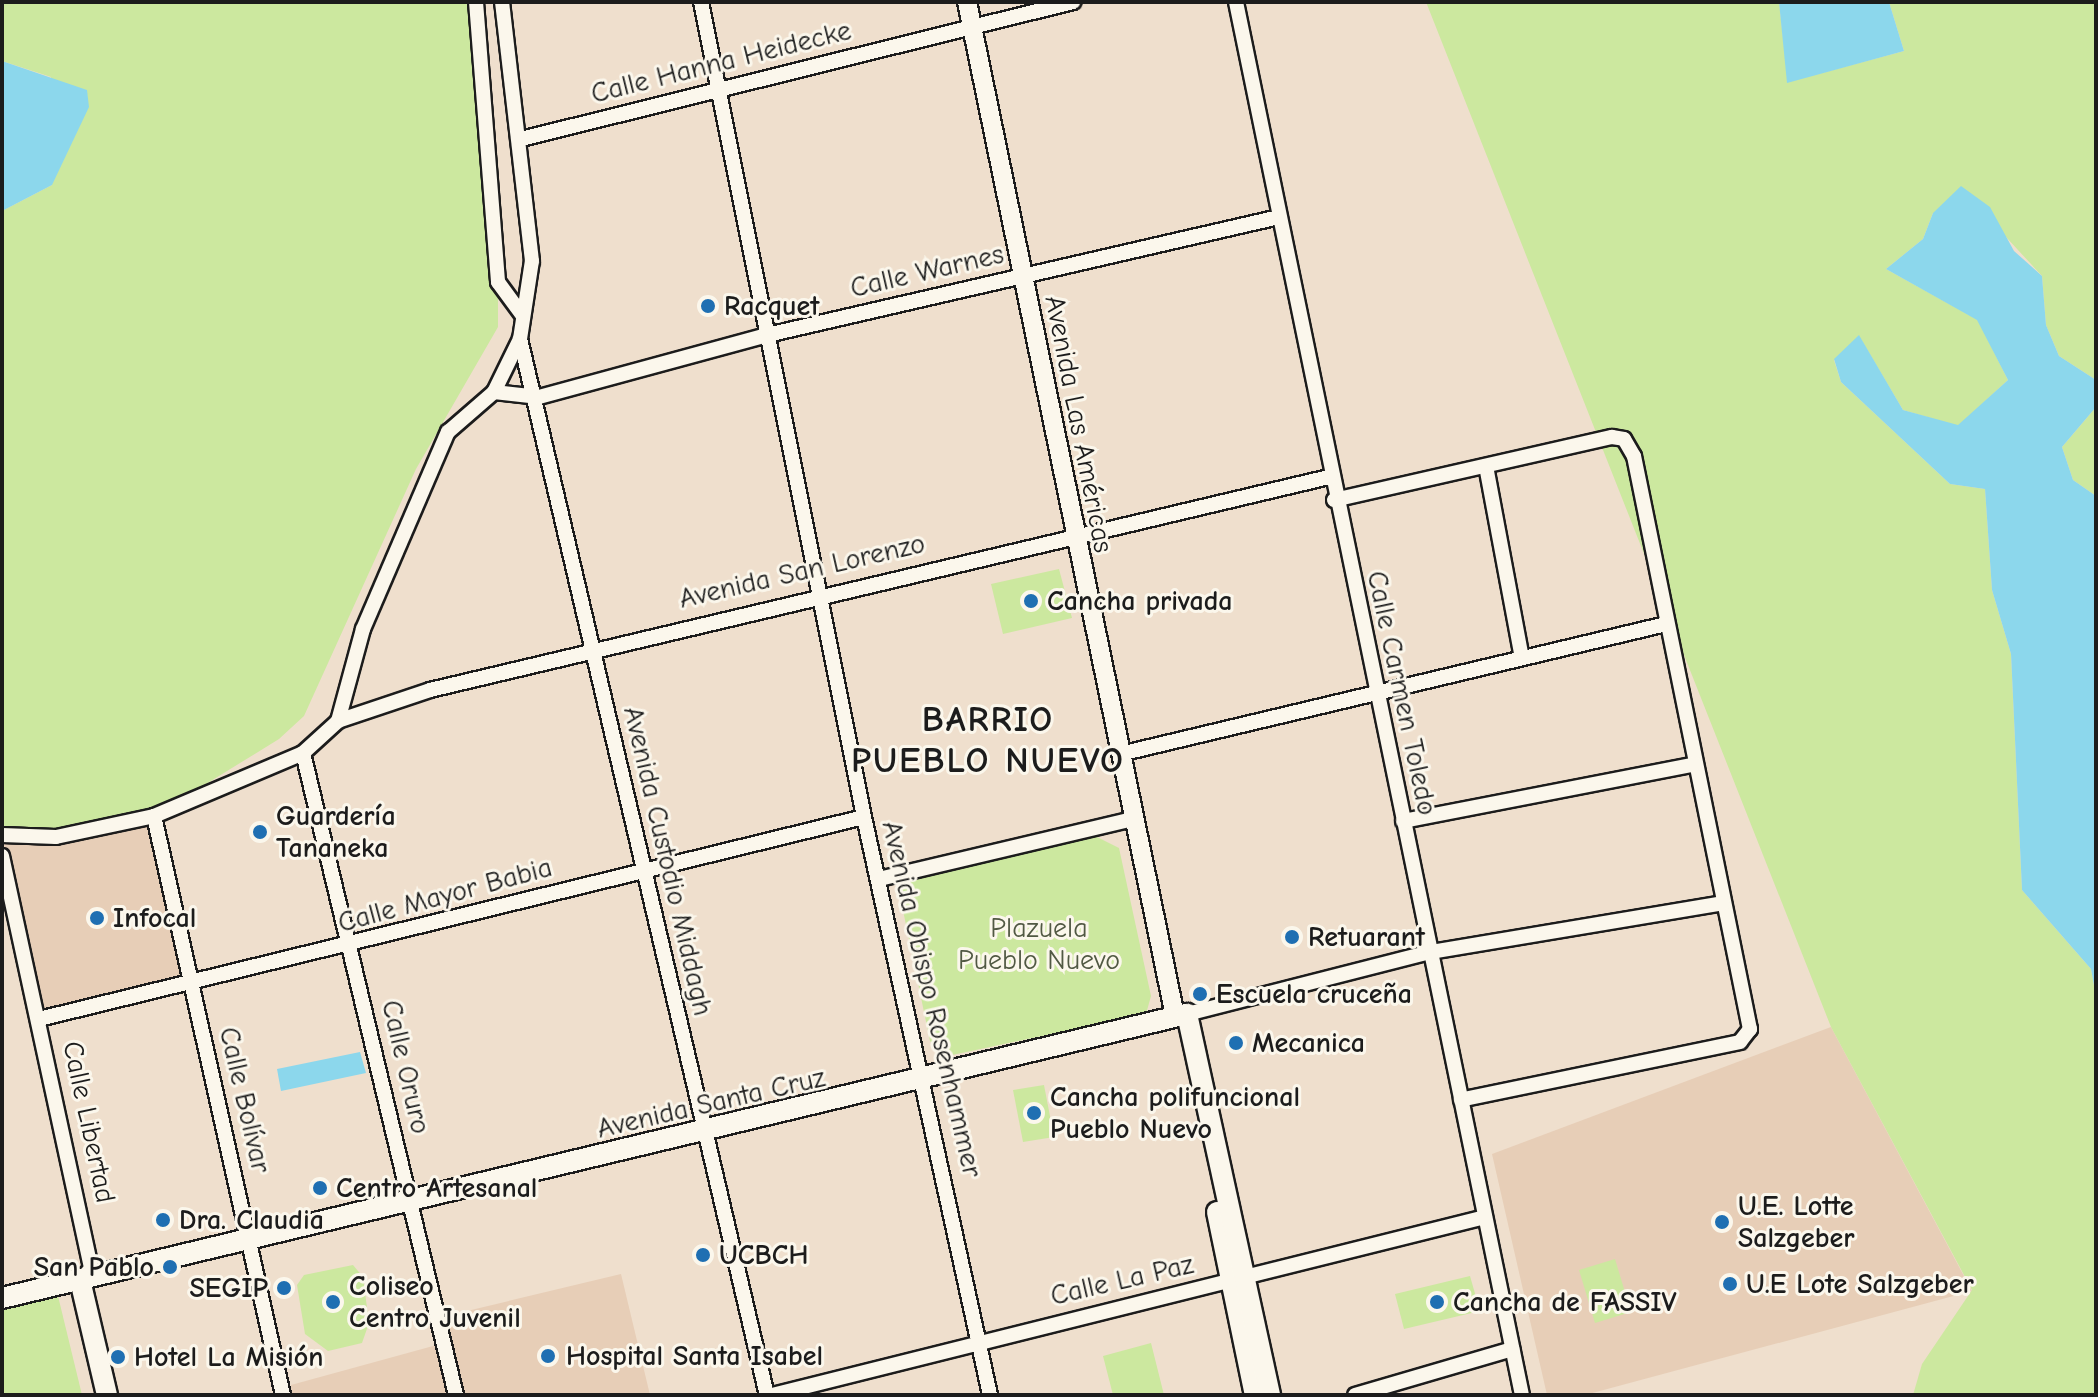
<!DOCTYPE html>
<meta charset="utf-8">
<style>
body{margin:0}
#map{position:relative;width:2098px;height:1397px;overflow:hidden;background:#efdfcd;font-family:"Comic Neue",sans-serif}
div>[style]{position:absolute}
.built>*{inset:0;background:#e7ceb7}
.green>*{inset:0;background:#cce89f}
.water>*{inset:0;background:#8cd7ec}
.roads{filter:drop-shadow(2px 0 #1c1c1c) drop-shadow(-2px 0 #1c1c1c) drop-shadow(0 2px #1c1c1c) drop-shadow(0 -2px #1c1c1c)}
.minor>*{height:14px;margin:-7px;padding:0 7px;transform-origin:7px;border-radius:7px;background:#fbf7ec}
.tertiary>*{height:18px;margin:-9px;padding:0 9px;transform-origin:9px;border-radius:9px;background:#fbf7ec}
.secondary>*{height:20px;margin:-10px;padding:0 10px;transform-origin:10px;border-radius:10px;background:#fbf7ec}
.dots>*{width:22px;height:22px;translate:-50% -50%;box-sizing:border-box;border:4px solid #fbf7ec;border-radius:50%}
span{translate:-50% -50%;white-space:nowrap;text-align:center;line-height:1.15;-webkit-text-stroke:6px #fbf7ec;paint-order:stroke}
.street-label{font-size:28px;color:#1c1c1c}
.poi-label{font-size:28px;color:#1c1c1c;font-weight:700}
.left{translate:0 -50%;text-align:left}
.right{translate:-100% -50%;text-align:right}
.park-label{font-size:28px;color:#515943}
.district-label{font-size:36px;color:#1c1c1c;font-weight:700;letter-spacing:2px}
.frame{position:absolute;inset:0;border:4px solid #1c1c1c;pointer-events:none}
</style>
<div id="map">
<div class="built">
<i style="clip-path:polygon(154px 816px,192px 980px,39px 1019px,2px 835px)"></i>
<i style="clip-path:polygon(1831px 1027px,1972px 1291px,1585px 1395px,1547px 1395px,1492px 1154px)"></i>
<i style="clip-path:polygon(621px 1274px,650px 1395px,465px 1395px,446px 1316px)"></i>
<i style="clip-path:polygon(444px 1343px,456px 1395px,289px 1395px,291px 1385px)"></i>
</div>
<div class="green">
<i style="clip-path:polygon(2px 2px,476px 2px,498px 243px,498px 327px,416px 469px,304px 716px,279px 739px,154px 816px,56px 837px,2px 835px,2px 211px,52px 185px,51px 77px,2px 61px)"></i>
<i style="clip-path:polygon(1426px 2px,1779px 2px,1788px 82px,1904px 51px,1889px 2px,2096px 2px,2096px 380px,2059px 356px,2046px 325px,2042px 276px,2006px 237px,1933px 213px,1923px 239px,1886px 269px,1978px 320px,2008px 380px,1958px 426px,1903px 410px,1859px 336px,1834px 360px,1841px 382px,1950px 484px,1985px 489px,1992px 590px,2011px 654px,2022px 890px,2091px 969px,2096px 996px,2096px 1395px,1913px 1395px,1922px 1364px,1972px 1290px,1831px 1027px)"></i>
<i style="clip-path:polygon(2096px 407px,2096px 496px,2073px 480px,2062px 447px)"></i>
<i style="clip-path:polygon(1059px 569px,1072px 618px,1003px 634px,991px 584px)"></i>
<i style="clip-path:polygon(1095px 836px,1119px 848px,1151px 996px,1146px 1014px,943px 1057px,930px 1041px,899px 891px,905px 882px)"></i>
<i style="clip-path:polygon(1044px 1085px,1054px 1137px,1023px 1142px,1013px 1090px)"></i>
<i style="clip-path:polygon(1615px 1259px,1631px 1312px,1595px 1323px,1579px 1270px)"></i>
<i style="clip-path:polygon(353px 1265px,363px 1277px,369px 1323px,362px 1343px,328px 1351px,305px 1334px,297px 1285px,304px 1275px)"></i>
<i style="clip-path:polygon(1470px 1276px,1480px 1311px,1404px 1329px,1395px 1294px)"></i>
<i style="clip-path:polygon(58px 1296px,82px 1395px,2px 1395px,2px 1310px)"></i>
<i style="clip-path:polygon(1151px 1343px,1164px 1395px,1113px 1395px,1103px 1356px)"></i>
</div>
<div class="water">
<i style="clip-path:polygon(1779px 2px,1889px 2px,1904px 51px,1787px 83px)"></i>
<i style="clip-path:polygon(2px 61px,87px 90px,89px 107px,52px 185px,2px 211px)"></i>
<i style="clip-path:polygon(1961px 186px,1990px 207px,2014px 251px,2042px 276px,2046px 325px,2059px 356px,2096px 380px,2096px 407px,2062px 447px,2073px 480px,2096px 496px,2096px 996px,2091px 969px,2022px 890px,2011px 654px,1992px 590px,1985px 489px,1950px 484px,1841px 382px,1834px 359px,1859px 335px,1903px 410px,1958px 425px,2008px 380px,1977px 320px,1886px 269px,1923px 239px,1933px 213px)"></i>
<i style="clip-path:polygon(360px 1052px,366px 1073px,281px 1091px,277px 1069px)"></i>
</div>
<div class="roads">
<div class="minor">
<i style="left:476px;top:2px;width:281px;rotate:85.5deg"></i>
<i style="left:498px;top:282px;width:42px;rotate:53.7deg"></i>
<i style="left:701px;top:2px;width:831px;rotate:78.69deg"></i>
<i style="left:864px;top:817px;width:592px;rotate:77.7deg"></i>
<i style="left:1236px;top:2px;width:1422px;rotate:78.4deg"></i>
<i style="left:521px;top:139px;width:569px;rotate:-13.94deg"></i>
<i style="left:520px;top:339px;width:1085px;rotate:76.84deg"></i>
<i style="left:494px;top:392px;width:45px;rotate:6.3deg"></i>
<i style="left:539px;top:397px;width:236px;rotate:-15.2deg"></i>
<i style="left:767px;top:335px;width:525px;rotate:-12.98deg"></i>
<i style="left:1486px;top:466px;width:195px;rotate:79.4deg"></i>
<i style="left:1334px;top:500px;width:285px;rotate:-12.8deg"></i>
<i style="left:1612px;top:437px;width:12px;rotate:9deg"></i>
<i style="left:1624px;top:439px;width:20px;rotate:60deg"></i>
<i style="left:1634px;top:456px;width:585px;rotate:78.56deg"></i>
<i style="left:1750px;top:1029px;width:16px;rotate:128deg"></i>
<i style="left:1740px;top:1042px;width:285px;rotate:168.3deg"></i>
<i style="left:338px;top:721px;width:95px;rotate:-74.8deg"></i>
<i style="left:363px;top:629px;width:215px;rotate:-66.7deg"></i>
<i style="left:448px;top:432px;width:61px;rotate:-41deg"></i>
<i style="left:494px;top:392px;width:59px;rotate:-63.9deg"></i>
<i style="left:520px;top:339px;width:79px;rotate:-81.3deg"></i>
<i style="left:532px;top:261px;width:261px;rotate:-96.6deg"></i>
<i style="left:303px;top:753px;width:660px;rotate:76.6deg"></i>
<i style="left:1120px;top:754px;width:561px;rotate:-13.39deg"></i>
<i style="left:154px;top:816px;width:593px;rotate:77.44deg"></i>
<i style="left:1403px;top:821px;width:298px;rotate:-11deg"></i>
<i style="left:2px;top:835px;width:54px;rotate:2.1deg"></i>
<i style="left:56px;top:837px;width:100px;rotate:-12.1deg"></i>
<i style="left:154px;top:816px;width:162px;rotate:-22.9deg"></i>
<i style="left:303px;top:753px;width:47px;rotate:-42.4deg"></i>
<i style="left:338px;top:721px;width:97px;rotate:-18.6deg"></i>
<i style="left:430px;top:690px;width:924px;rotate:-13.33deg"></i>
<i style="left:2px;top:856px;width:422px;rotate:77.8deg"></i>
<i style="left:91px;top:1269px;width:16px;rotate:135deg"></i>
<i style="left:879px;top:879px;width:261px;rotate:-13.3deg"></i>
<i style="left:1187px;top:1014px;width:252px;rotate:-14.3deg"></i>
<i style="left:1431px;top:952px;width:296px;rotate:-9.5deg"></i>
<i style="left:39px;top:1019px;width:849px;rotate:-13.76deg"></i>
<i style="left:772px;top:1395px;width:735px;rotate:-14.02deg"></i>
<i style="left:1355px;top:1395px;width:164px;rotate:-16.3deg"></i>
</div>
<div class="tertiary">
<i style="left:967px;top:2px;width:1035px;rotate:78.41deg"></i>
</div>
<div class="secondary">
<i style="left:1217px;top:1212px;width:187px;rotate:78.3deg"></i>
<i style="left:80px;top:1280px;width:118px;rotate:76.8deg"></i>
<i style="left:2px;top:1298px;width:1219px;rotate:-13.48deg"></i>
<i style="left:1187px;top:1014px;width:390px;rotate:77.7deg"></i>
</div>
</div>
<div class="dots">
<i style="left:708px;top:306px;background:#1f6fb2"></i>
<i style="left:1031px;top:601px;background:#1f6fb2"></i>
<i style="left:260px;top:832px;background:#1f6fb2"></i>
<i style="left:97px;top:918px;background:#1f6fb2"></i>
<i style="left:1292px;top:937px;background:#1f6fb2"></i>
<i style="left:1200px;top:994px;background:#1f6fb2"></i>
<i style="left:1236px;top:1043px;background:#1f6fb2"></i>
<i style="left:1034px;top:1113px;background:#1f6fb2"></i>
<i style="left:320px;top:1188px;background:#1f6fb2"></i>
<i style="left:163px;top:1220px;background:#1f6fb2"></i>
<i style="left:1722px;top:1222px;background:#1f6fb2"></i>
<i style="left:703px;top:1255px;background:#1f6fb2"></i>
<i style="left:170px;top:1267px;background:#1f6fb2"></i>
<i style="left:1730px;top:1284px;background:#1f6fb2"></i>
<i style="left:284px;top:1288px;background:#1f6fb2"></i>
<i style="left:333px;top:1302px;background:#1f6fb2"></i>
<i style="left:1437px;top:1302px;background:#1f6fb2"></i>
<i style="left:548px;top:1356px;background:#1f6fb2"></i>
<i style="left:118px;top:1357px;background:#1f6fb2"></i>
</div>
<div class="street-label">
<span style="left:721px;top:62px;rotate:-14deg">Calle Hanna Heidecke</span>
<span style="left:927px;top:271px;rotate:-13deg">Calle Warnes</span>
<span style="left:1079px;top:424px;rotate:79deg">Avenida Las Américas</span>
<span style="left:802px;top:571px;rotate:-13deg">Avenida San Lorenzo</span>
<span style="left:1402px;top:693px;rotate:78deg">Calle Carmen Toledo</span>
<span style="left:668px;top:861px;rotate:77deg">Avenida Custodio Middagh</span>
<span style="left:445px;top:895px;rotate:-15deg">Calle Mayor Babia</span>
<span style="left:932px;top:999px;rotate:77deg">Avenida Obispo Rosenhammer</span>
<span style="left:406px;top:1067px;rotate:77deg">Calle Oruro</span>
<span style="left:245px;top:1100px;rotate:77deg">Calle Bolívar</span>
<span style="left:711px;top:1103px;rotate:-13deg">Avenida Santa Cruz</span>
<span style="left:89px;top:1122px;rotate:78deg">Calle Libertad</span>
<span style="left:1122px;top:1280px;rotate:-13deg">Calle La Paz</span>
</div>
<div class="poi-label">
<span class="left" style="left:724px;top:306px">Racquet</span>
<span class="left" style="left:1047px;top:601px">Cancha privada</span>
<span class="left" style="left:276px;top:832px">Guardería<br>Tananeka</span>
<span class="left" style="left:113px;top:918px">Infocal</span>
<span class="left" style="left:1308px;top:937px">Retuarant</span>
<span class="left" style="left:1216px;top:994px">Escuela cruceña</span>
<span class="left" style="left:1252px;top:1043px">Mecanica</span>
<span class="left" style="left:1050px;top:1113px">Cancha polifuncional<br>Pueblo Nuevo</span>
<span class="left" style="left:336px;top:1188px">Centro Artesanal</span>
<span class="left" style="left:1738px;top:1222px">U.E. Lotte<br>Salzgeber</span>
<span class="left" style="left:179px;top:1220px">Dra. Claudia</span>
<span class="left" style="left:719px;top:1255px">UCBCH</span>
<span class="right" style="left:154px;top:1267px">San Pablo</span>
<span class="left" style="left:1746px;top:1284px">U.E Lote Salzgeber</span>
<span class="left" style="left:349px;top:1302px">Coliseo<br>Centro Juvenil</span>
<span class="right" style="left:268px;top:1288px">SEGIP</span>
<span class="left" style="left:1453px;top:1302px">Cancha de FASSIV</span>
<span class="left" style="left:566px;top:1356px">Hospital Santa Isabel</span>
<span class="left" style="left:134px;top:1357px">Hotel La Misión</span>
</div>
<div class="park-label">
<span style="left:1039px;top:944px">Plazuela<br>Pueblo Nuevo</span>
</div>
<div class="district-label">
<span style="left:988px;top:740px">BARRIO<br>PUEBLO NUEVO</span>
</div>
<div class="frame"></div>
</div>
